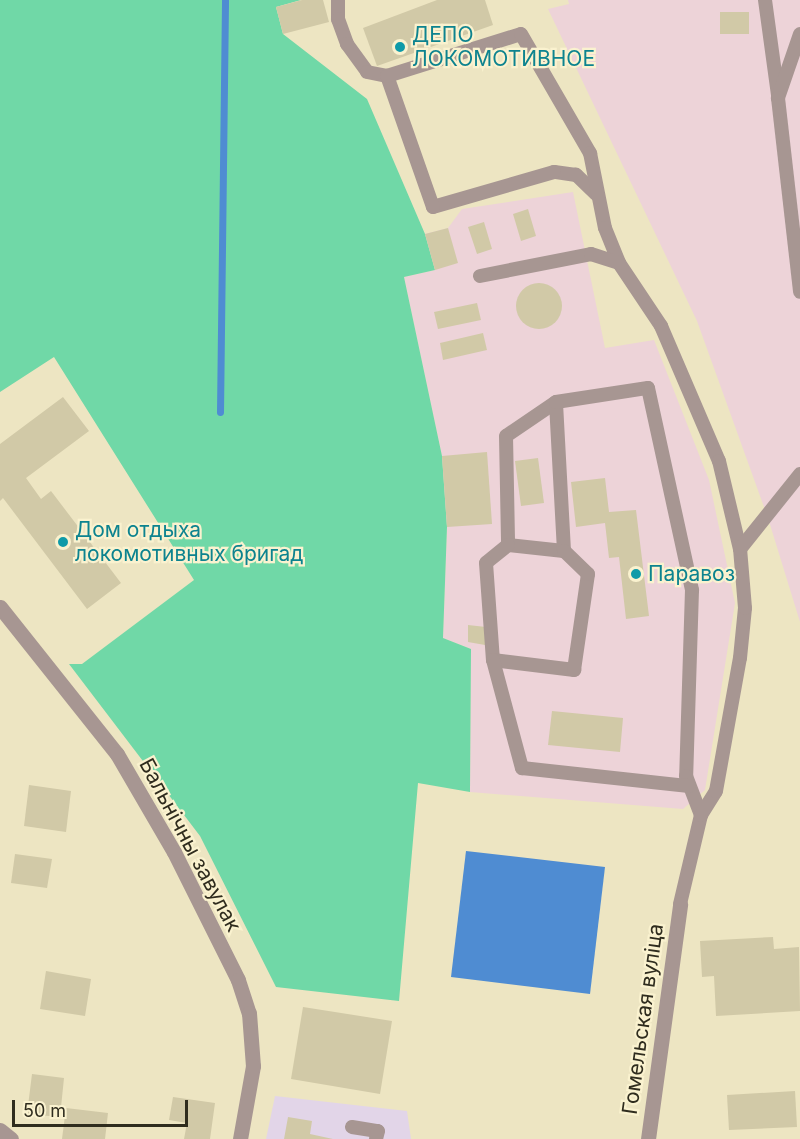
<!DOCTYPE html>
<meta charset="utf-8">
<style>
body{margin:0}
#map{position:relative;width:800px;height:1139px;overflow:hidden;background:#ede5c2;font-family:Inter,sans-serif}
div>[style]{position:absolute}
.industrial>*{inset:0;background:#edd3d8}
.medical>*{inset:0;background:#e2d5e8}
.green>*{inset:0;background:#70d8a7}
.water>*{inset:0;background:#4f8cd2}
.stream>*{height:7px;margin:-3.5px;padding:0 3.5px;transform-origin:3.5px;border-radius:3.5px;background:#4f8cd2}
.building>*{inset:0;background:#d1c9a7}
.round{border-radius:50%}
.service>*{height:14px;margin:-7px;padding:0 7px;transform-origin:7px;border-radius:7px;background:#a79692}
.minor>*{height:15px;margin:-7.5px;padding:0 7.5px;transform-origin:7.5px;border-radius:7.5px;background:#a79692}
.dots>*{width:16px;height:16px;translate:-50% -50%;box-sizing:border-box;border:3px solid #faf2cf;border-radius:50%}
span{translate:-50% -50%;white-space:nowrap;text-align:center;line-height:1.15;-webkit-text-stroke:4.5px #faf2cf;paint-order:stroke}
.culture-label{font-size:21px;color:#0d838f}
.left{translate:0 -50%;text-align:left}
.street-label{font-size:21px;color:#2f2c1e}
.scale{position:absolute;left:12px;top:1100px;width:176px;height:27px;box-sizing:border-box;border:3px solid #2f2c1e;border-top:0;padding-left:8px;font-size:18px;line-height:21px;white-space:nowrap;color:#2f2c1e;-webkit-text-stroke:4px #faf2cf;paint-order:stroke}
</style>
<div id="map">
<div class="industrial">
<i style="clip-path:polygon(568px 0,800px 0,800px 622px,768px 518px,697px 321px,548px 9px,569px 4px)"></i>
<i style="clip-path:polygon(573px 192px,605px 348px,654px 340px,709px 480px,735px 603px,705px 790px,683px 809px,470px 792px,471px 649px,443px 638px,447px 527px,442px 456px,404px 277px,435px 270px,425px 234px,448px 228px,462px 209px)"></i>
</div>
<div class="medical">
<i style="clip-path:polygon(275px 1096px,407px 1111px,411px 1139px,266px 1139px)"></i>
</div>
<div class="green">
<i style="clip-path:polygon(0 0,301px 0,276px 7px,283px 34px,367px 99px,425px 234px,435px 270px,404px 277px,442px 456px,447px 527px,443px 638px,471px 649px,470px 792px,418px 783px,399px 1001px,276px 987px,200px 836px,69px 664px,82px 664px,194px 580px,54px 357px,0 392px)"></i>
</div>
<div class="water">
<i style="clip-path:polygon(466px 851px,605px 867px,590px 994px,451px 977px)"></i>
</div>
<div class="stream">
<i style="left:220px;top:412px;width:412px;rotate:-89.3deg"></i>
</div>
<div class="building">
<i style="clip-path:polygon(302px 0,323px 0,329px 22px,283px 34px,276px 7px)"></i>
<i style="clip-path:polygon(437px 0,485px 0,493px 25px,377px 66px,363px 28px)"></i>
<i style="clip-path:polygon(720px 12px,749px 12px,749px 34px,720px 34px)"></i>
<i style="clip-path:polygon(528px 209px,536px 236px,521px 241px,513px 214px)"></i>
<i style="clip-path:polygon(484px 222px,492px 249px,477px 254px,468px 227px)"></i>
<i style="clip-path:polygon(448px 228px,458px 263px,435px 270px,425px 234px)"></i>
<i class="round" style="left:516px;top:283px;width:46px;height:46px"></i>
<i style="clip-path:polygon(477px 303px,481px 320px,438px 329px,434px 312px)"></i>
<i style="clip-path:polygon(483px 333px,487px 350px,443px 360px,440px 343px)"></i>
<i style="clip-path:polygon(63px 397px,89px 431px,26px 478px,41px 499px,51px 491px,121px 583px,87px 609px,3px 498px,0 501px,0 444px)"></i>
<i style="clip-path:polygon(487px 452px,492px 524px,447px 527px,442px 456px)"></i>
<i style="clip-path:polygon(538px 458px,544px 503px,521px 506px,515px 461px)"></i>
<i style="clip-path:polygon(605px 478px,609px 512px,636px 510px,649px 616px,626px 619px,619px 557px,609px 558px,605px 523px,576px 527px,571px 482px)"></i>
<i style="clip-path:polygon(468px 625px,486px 627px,485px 645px,468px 642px)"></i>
<i style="clip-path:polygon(552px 711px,623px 718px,620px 752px,548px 745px)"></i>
<i style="clip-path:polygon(29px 785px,71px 791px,66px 832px,24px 826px)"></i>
<i style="clip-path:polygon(15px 854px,52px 859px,47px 888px,11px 883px)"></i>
<i style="clip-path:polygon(773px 937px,774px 949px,799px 947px,800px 1011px,716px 1016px,714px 976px,702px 977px,700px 941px)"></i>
<i style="clip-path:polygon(46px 971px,91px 979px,85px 1016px,40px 1009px)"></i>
<i style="clip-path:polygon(303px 1007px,392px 1021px,380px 1094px,291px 1079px)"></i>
<i style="clip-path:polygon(32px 1074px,64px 1078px,60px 1117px,27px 1114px)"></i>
<i style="clip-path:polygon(795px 1091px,797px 1127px,729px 1130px,727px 1095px)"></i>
<i style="clip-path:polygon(173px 1097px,215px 1103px,210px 1139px,184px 1139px,187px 1123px,169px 1120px)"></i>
<i style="clip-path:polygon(66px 1108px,108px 1113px,105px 1139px,62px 1139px)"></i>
<i style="clip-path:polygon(288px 1117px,312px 1121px,310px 1134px,333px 1139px,284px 1139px)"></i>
</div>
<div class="service">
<i style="left:338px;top:0;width:19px;rotate:90deg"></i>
<i style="left:338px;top:19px;width:27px;rotate:70deg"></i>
<i style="left:347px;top:44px;width:34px;rotate:54deg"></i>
<i style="left:367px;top:72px;width:20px;rotate:11deg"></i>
<i style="left:765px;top:0;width:96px;rotate:82.2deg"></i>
<i style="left:800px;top:34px;width:68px;rotate:109deg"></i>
<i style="left:778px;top:98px;width:195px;rotate:83.5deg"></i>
<i style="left:596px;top:194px;width:28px;rotate:-136deg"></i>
<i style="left:576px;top:175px;width:22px;rotate:-172deg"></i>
<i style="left:554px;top:172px;width:126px;rotate:163.9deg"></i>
<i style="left:433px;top:207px;width:139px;rotate:-109.3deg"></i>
<i style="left:387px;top:76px;width:140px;rotate:-17.4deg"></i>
<i style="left:521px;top:34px;width:138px;rotate:59.9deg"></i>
<i style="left:590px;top:153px;width:76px;rotate:78.7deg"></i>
<i style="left:605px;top:228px;width:38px;rotate:68deg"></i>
<i style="left:619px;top:263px;width:76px;rotate:56.3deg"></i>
<i style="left:661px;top:326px;width:147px;rotate:66.8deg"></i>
<i style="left:719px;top:461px;width:90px;rotate:76.6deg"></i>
<i style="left:480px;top:276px;width:113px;rotate:-11.2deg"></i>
<i style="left:591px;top:254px;width:29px;rotate:18deg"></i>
<i style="left:556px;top:402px;width:60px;rotate:145.8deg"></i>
<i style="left:506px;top:436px;width:109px;rotate:88.9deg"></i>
<i style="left:508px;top:545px;width:56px;rotate:6.1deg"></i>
<i style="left:564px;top:551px;width:149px;rotate:-93.1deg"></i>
<i style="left:556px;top:402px;width:93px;rotate:-8.7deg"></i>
<i style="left:648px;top:388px;width:207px;rotate:77.7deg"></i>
<i style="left:692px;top:590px;width:186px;rotate:91.8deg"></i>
<i style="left:686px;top:776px;width:42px;rotate:69deg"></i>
<i style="left:508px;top:545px;width:28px;rotate:141deg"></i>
<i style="left:486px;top:563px;width:97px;rotate:85.9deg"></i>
<i style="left:493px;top:660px;width:82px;rotate:7deg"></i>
<i style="left:574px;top:670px;width:97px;rotate:-81.7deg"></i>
<i style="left:588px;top:574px;width:33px;rotate:-136deg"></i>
<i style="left:493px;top:660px;width:112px;rotate:75deg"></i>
<i style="left:522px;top:768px;width:168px;rotate:6.2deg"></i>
<i style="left:680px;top:904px;width:91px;rotate:-76.7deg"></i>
<i style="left:701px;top:815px;width:28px;rotate:-58deg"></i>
<i style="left:716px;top:791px;width:135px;rotate:-79.8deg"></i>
<i style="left:740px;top:658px;width:50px;rotate:-84.3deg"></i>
<i style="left:745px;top:608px;width:59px;rotate:-94.8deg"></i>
<i style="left:740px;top:549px;width:96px;rotate:-51.3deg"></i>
<i style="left:352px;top:1127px;width:26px;rotate:9deg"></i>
<i style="left:378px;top:1131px;width:8px;rotate:104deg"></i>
</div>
<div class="minor">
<i style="left:0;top:607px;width:188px;rotate:51.5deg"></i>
<i style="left:117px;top:754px;width:113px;rotate:59.8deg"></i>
<i style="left:174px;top:852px;width:143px;rotate:63.4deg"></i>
<i style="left:238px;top:980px;width:35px;rotate:72deg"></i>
<i style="left:249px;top:1013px;width:53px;rotate:85.7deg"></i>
<i style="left:253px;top:1066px;width:74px;rotate:100.1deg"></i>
<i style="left:0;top:1130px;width:14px;rotate:39deg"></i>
<i style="left:648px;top:1139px;width:237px;rotate:-82.2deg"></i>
</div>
<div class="dots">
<i style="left:400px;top:47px;background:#0f9aa8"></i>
<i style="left:63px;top:542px;background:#0f9aa8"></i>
<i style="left:636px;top:574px;background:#0f9aa8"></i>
</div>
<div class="culture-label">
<span class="left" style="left:412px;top:47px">ДЕПО<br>ЛОКОМОТИВНОЕ</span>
<span class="left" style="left:75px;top:542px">Дом отдыха<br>локомотивных бригад</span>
<span class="left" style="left:648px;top:574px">Паравоз</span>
</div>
<div class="street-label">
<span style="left:190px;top:845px;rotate:62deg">Бальнічны завулак</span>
<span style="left:643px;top:1019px;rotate:-82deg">Гомельская вуліца</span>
</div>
<div class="scale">50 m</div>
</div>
